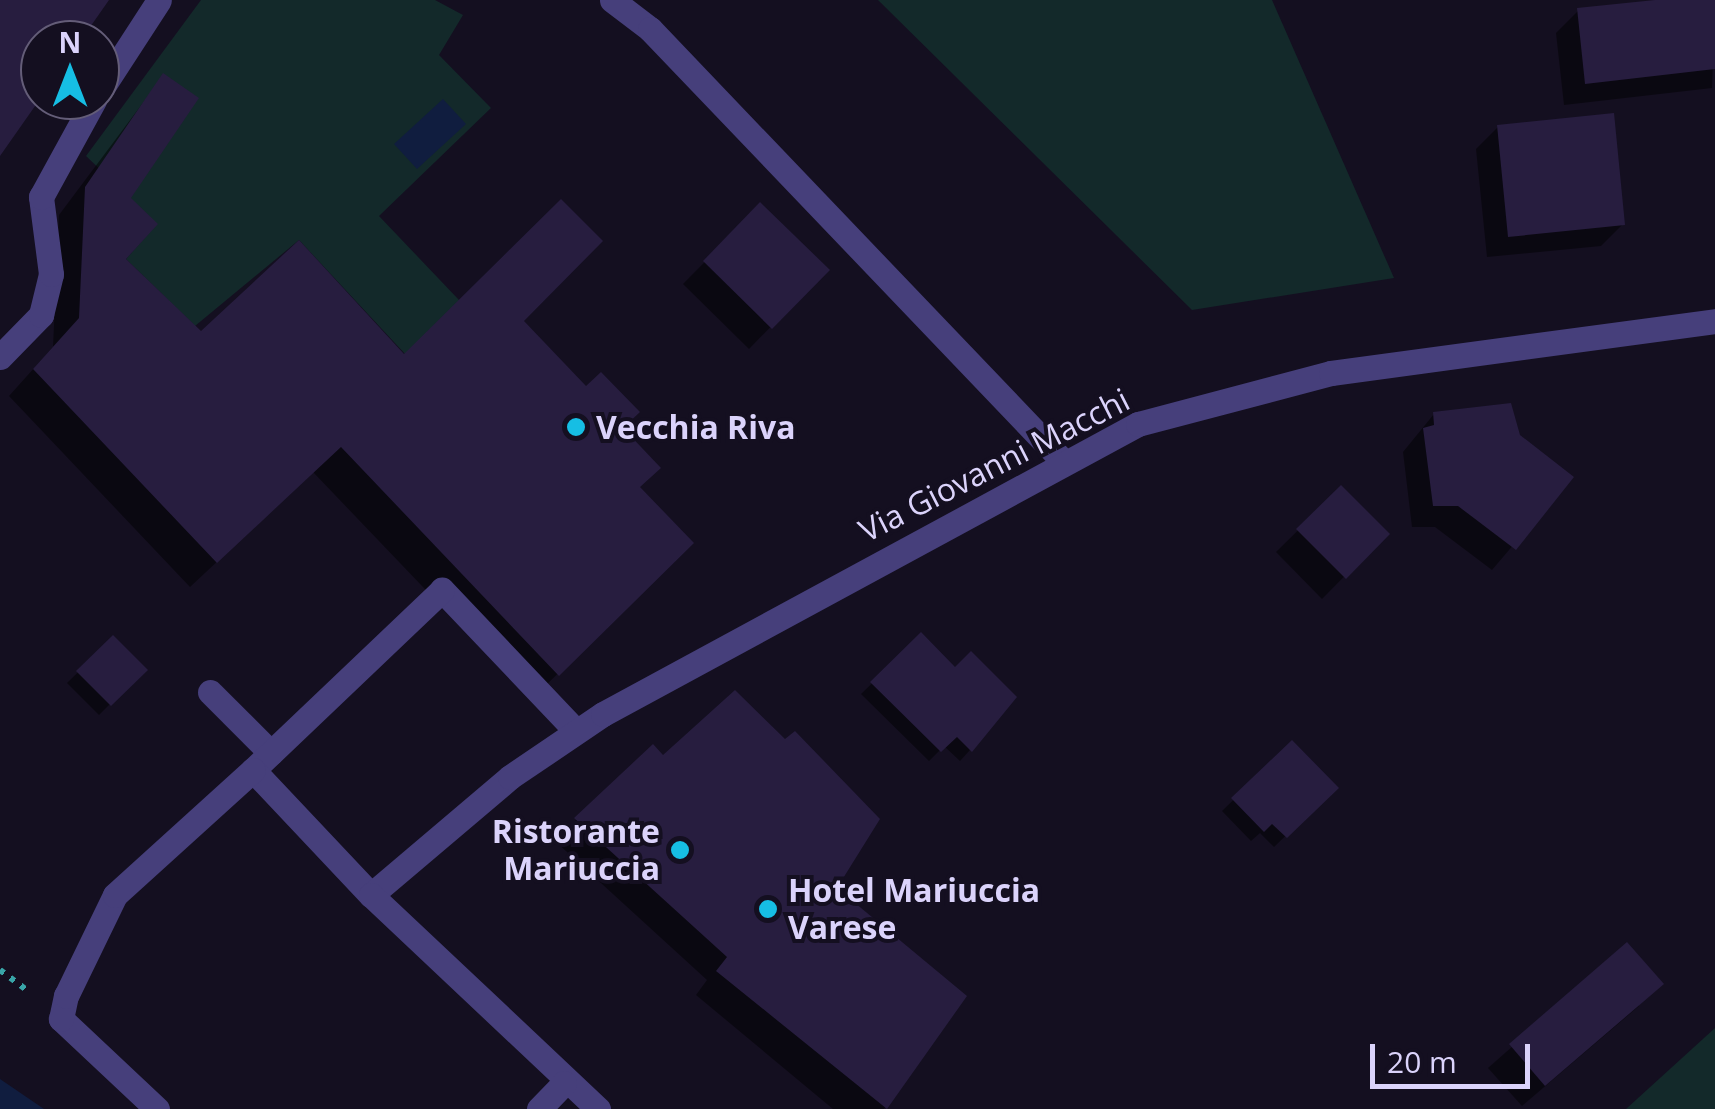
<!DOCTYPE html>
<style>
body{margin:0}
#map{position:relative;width:1715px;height:1109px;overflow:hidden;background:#140f20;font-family:"Open Sans",sans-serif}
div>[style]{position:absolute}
.green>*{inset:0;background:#13292a}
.water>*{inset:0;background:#101d3f}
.shadow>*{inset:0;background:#0007}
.building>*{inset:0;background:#271d3f}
.path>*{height:6px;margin-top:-3px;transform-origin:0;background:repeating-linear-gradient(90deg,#39a5a8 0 5px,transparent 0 13px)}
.lane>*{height:25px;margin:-12.5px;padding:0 12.5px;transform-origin:12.5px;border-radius:12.5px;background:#463f7b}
.street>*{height:25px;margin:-12.5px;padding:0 12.5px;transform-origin:12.5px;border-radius:12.5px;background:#463f7b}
.dots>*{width:28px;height:28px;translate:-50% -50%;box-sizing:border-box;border:5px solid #140f20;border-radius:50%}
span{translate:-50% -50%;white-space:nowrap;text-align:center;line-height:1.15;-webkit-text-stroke:8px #140f20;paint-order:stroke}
.poi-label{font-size:32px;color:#dbd3fb;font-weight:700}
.left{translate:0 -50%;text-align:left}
.right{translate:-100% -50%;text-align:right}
.street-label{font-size:32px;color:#dbd3fb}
.north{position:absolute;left:20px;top:20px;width:100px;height:100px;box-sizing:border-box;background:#140f20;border:2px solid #645d78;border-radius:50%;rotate:0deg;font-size:28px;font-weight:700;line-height:40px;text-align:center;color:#dbd3fb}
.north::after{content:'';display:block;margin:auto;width:35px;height:45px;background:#16bee4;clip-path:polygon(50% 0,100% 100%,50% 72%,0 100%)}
.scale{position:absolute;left:1370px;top:1044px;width:160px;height:45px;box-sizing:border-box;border:5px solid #dbd3fb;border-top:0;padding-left:12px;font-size:30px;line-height:35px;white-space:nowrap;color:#dbd3fb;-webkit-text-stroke:8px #140f20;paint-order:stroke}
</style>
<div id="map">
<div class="green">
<i style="clip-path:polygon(201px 0,435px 0,463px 15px,439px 55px,491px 108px,379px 216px,499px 342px,447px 399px,299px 240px,195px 326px,126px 259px,157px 224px,86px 156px)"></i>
<i style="clip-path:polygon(878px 0,1272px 0,1394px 278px,1192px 310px)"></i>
<i style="clip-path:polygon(1715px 1028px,1715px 1109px,1626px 1109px)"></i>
</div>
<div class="water">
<i style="clip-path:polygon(443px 99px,466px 124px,417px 169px,394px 144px)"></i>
<i style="clip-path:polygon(0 1079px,44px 1109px,0 1109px)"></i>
</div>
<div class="shadow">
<i style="clip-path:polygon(1715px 0,1712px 88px,1564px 105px,1556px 33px,1578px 11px)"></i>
<i style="clip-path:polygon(163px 76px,127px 199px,123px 259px,201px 335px,404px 357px,521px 321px,620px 428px,637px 488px,690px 543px,531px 700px,313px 472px,190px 587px,9px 396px,53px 347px,59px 215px)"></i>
<i style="clip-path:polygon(1498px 127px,1623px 224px,1601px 246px,1487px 257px,1476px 149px)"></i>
<i style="clip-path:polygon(760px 206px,826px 270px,749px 349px,683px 284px)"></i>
<i style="clip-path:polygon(1434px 414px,1571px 477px,1492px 570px,1435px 527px,1412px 527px,1403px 452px)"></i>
<i style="clip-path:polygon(1341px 488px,1386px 534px,1322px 599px,1276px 552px)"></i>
<i style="clip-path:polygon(921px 636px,970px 750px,960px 761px,944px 746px,929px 761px,861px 694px)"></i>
<i style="clip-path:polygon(113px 638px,144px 670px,99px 715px,67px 683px)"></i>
<i style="clip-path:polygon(1292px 743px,1335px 788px,1274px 847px,1260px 833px,1251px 841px,1222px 811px)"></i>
<i style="clip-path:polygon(576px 820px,833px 888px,963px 997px,884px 1109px,833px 1109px,696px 995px,707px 980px,555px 841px)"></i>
<i style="clip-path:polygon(1626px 946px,1639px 1006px,1522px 1106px,1488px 1068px)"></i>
</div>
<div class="building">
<i style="clip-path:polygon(0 0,109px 0,81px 40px,40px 40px,40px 99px,0 156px)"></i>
<i style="clip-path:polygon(1655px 0,1715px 0,1715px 69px,1585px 84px,1577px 8px)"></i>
<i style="clip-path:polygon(163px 73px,199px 98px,131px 198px,158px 224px,126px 259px,201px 331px,299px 240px,404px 354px,561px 199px,603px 241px,524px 321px,586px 386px,601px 372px,640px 412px,623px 428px,661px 468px,640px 487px,694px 543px,559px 676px,341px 447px,217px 563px,33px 369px,79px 318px,85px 187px)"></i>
<i style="clip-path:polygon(1614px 113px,1625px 225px,1508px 237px,1497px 125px)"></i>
<i style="clip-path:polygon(760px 202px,830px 270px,772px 329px,703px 261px)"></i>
<i style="clip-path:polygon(1511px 403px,1520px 435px,1574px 477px,1516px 550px,1458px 506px,1433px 506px,1423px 428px,1434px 425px,1433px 412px)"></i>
<i style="clip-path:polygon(1341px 485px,1390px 534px,1346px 579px,1296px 529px)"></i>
<i style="clip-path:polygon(921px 632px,955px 667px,971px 651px,1017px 697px,972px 752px,957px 737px,941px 752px,870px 682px)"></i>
<i style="clip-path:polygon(113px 635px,148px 670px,111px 706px,76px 671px)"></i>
<i style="clip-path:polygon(735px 690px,785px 739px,795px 731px,880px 819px,837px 888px,967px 996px,887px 1109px,716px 971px,727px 957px,574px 818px,653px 744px,663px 755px)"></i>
<i style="clip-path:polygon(1292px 740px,1339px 788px,1287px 838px,1272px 824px,1264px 832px,1231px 798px)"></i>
<i style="clip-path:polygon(1627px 942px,1664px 984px,1545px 1086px,1509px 1044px)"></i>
</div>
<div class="path">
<i style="left:0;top:970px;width:36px;rotate:37deg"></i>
</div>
<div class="lane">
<i style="left:612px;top:0;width:48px;rotate:37.3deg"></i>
<i style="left:650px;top:29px;width:596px;rotate:46.29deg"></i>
<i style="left:100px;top:91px;width:108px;rotate:-57deg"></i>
<i style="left:0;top:357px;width:59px;rotate:-45.7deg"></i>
<i style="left:41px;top:315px;width:42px;rotate:-76.3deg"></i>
<i style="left:51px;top:274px;width:78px;rotate:-97.4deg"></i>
<i style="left:41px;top:197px;width:111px;rotate:-61.3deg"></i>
</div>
<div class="street">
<i style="left:210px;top:692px;width:86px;rotate:45deg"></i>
<i style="left:576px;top:731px;width:195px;rotate:-133.5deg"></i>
<i style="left:442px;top:590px;width:261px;rotate:136.4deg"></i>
<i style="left:253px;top:770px;width:172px;rotate:46.7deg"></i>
<i style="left:371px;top:895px;width:182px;rotate:-40.3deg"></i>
<i style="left:510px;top:777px;width:112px;rotate:-34.1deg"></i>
<i style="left:603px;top:714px;width:609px;rotate:-28.46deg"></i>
<i style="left:1138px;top:424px;width:200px;rotate:-14.8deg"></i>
<i style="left:1331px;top:373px;width:388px;rotate:-7.7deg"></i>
<i style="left:371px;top:895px;width:312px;rotate:43.3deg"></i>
<i style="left:157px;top:1109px;width:132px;rotate:-136.8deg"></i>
<i style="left:61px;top:1019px;width:24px;rotate:-78deg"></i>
<i style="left:66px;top:996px;width:112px;rotate:-64.1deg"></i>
<i style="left:115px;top:895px;width:186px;rotate:-42.2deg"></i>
<i style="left:539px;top:1109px;width:36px;rotate:-46deg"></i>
</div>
<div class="dots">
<i style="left:576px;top:427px;background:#16bee4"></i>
<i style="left:680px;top:850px;background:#16bee4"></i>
<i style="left:768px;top:909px;background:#16bee4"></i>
</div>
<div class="poi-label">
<span class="left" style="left:596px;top:427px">Vecchia Riva</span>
<span class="right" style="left:660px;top:850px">Ristorante<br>Mariuccia</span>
<span class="left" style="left:788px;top:909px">Hotel Mariuccia<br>Varese</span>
</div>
<div class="street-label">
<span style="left:994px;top:465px;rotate:-27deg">Via Giovanni Macchi</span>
</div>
<div class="north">N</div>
<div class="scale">20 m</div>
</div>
